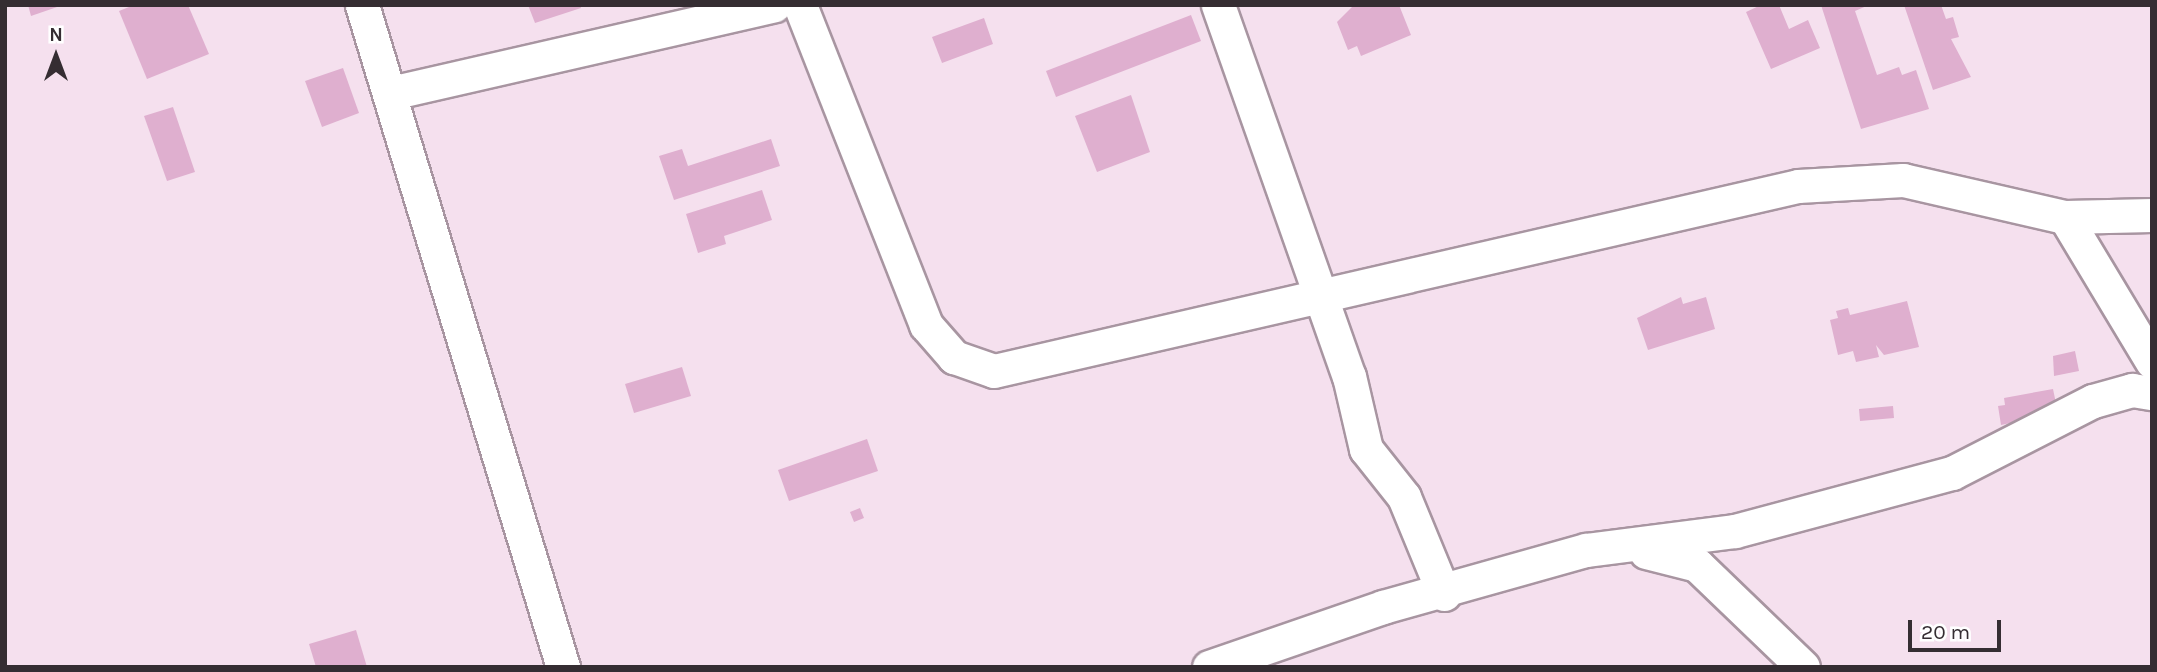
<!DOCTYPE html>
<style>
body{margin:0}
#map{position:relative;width:2157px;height:672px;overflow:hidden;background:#f5e0ee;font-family:Karla,sans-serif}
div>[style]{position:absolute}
.building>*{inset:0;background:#dfafcf}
.roads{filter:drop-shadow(2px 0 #a895a1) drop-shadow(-2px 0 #a895a1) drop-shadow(0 2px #a895a1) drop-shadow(0 -2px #a895a1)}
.minor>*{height:33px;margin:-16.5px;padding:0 16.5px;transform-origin:16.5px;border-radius:16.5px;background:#fff}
span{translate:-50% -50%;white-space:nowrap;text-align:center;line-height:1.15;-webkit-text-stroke:5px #fff;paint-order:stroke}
.frame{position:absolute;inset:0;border:7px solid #352d32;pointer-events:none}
.north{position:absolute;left:21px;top:21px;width:70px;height:70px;-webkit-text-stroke:5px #fff;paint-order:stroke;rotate:0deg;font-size:19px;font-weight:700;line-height:28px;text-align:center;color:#352d32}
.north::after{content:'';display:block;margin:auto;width:24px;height:32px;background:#352d32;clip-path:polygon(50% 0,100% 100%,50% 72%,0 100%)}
.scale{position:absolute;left:1908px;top:620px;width:93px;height:32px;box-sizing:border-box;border:4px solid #352d32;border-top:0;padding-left:9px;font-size:21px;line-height:24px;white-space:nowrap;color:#352d32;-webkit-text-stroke:5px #fff;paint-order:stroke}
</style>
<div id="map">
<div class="building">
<i style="clip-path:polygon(28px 5px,60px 5px,60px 6px,31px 16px)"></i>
<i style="clip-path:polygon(134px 5px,188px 5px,209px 54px,147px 79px,119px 11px)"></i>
<i style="clip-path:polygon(528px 5px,580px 5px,581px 8px,535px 23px)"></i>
<i style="clip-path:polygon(1354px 5px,1399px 5px,1411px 35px,1361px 56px,1357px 46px,1348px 50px,1337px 22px)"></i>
<i style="clip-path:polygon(1761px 5px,1779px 5px,1789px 29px,1808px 20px,1820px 48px,1771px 69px,1746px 12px)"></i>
<i style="clip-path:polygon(1821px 5px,1869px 5px,1855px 11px,1877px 75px,1899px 67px,1902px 75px,1916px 70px,1929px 109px,1861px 129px)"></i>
<i style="clip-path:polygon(1904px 5px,1941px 5px,1946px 19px,1953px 17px,1959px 37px,1951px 39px,1971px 77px,1933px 90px)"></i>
<i style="clip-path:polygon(1191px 15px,1201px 41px,1056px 97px,1046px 71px)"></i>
<i style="clip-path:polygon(984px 18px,993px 44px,942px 63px,932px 37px)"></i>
<i style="clip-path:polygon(343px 68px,359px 113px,322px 127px,305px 81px)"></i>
<i style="clip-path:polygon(1131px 95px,1150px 152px,1097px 172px,1075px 116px)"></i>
<i style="clip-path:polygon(173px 107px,195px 172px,167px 181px,144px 116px)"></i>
<i style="clip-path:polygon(771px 139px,780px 166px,674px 200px,659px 156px,682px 149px,688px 166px)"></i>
<i style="clip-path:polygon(762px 190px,772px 220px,724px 236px,726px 244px,698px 253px,686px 214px)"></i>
<i style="clip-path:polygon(1681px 297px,1683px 304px,1706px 297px,1715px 329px,1648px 350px,1637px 318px)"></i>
<i style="clip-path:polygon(1907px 301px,1919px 347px,1884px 355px,1876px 345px,1879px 357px,1856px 362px,1853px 351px,1838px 355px,1830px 320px,1838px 318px,1836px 311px,1848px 308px,1850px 315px)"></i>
<i style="clip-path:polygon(2075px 351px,2079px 371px,2054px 376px,2053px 356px)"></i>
<i style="clip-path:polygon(682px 367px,691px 396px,634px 413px,625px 384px)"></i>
<i style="clip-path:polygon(2053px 389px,2058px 413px,2001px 425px,1998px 406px,2005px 405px,2004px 398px)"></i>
<i style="clip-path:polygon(1893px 406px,1894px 418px,1860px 421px,1859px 409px)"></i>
<i style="clip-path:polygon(867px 439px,878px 471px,789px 501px,778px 470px)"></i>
<i style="clip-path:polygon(860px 508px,864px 518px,854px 522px,850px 512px)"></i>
<i style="clip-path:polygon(356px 630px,367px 667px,316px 667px,309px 644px)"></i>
</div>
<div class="roads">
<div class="minor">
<i style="left:362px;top:5px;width:692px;rotate:73.11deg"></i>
<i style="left:800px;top:5px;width:344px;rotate:68.5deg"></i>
<i style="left:926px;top:325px;width:43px;rotate:48.8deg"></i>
<i style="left:954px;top:357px;width:42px;rotate:19.3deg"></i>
<i style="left:994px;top:371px;width:825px;rotate:-12.96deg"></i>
<i style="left:1798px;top:186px;width:105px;rotate:-3.3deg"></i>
<i style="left:1903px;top:180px;width:166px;rotate:12.9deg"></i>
<i style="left:2065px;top:217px;width:169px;rotate:59deg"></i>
<i style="left:1218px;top:5px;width:393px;rotate:70.6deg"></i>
<i style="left:1349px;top:376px;width:75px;rotate:76.9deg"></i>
<i style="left:1366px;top:449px;width:61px;rotate:51.6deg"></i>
<i style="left:1404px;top:497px;width:105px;rotate:67.6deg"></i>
<i style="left:391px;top:93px;width:393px;rotate:-12.9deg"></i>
<i style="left:2065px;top:217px;width:87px;rotate:-1.3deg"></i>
<i style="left:1646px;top:552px;width:53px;rotate:14.3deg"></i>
<i style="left:1697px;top:565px;width:147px;rotate:43.9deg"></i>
<i style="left:1209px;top:667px;width:184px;rotate:-19deg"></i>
<i style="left:1383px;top:607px;width:211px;rotate:-15.7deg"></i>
<i style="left:1586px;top:550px;width:150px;rotate:-7.3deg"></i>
<i style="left:1735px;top:531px;width:225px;rotate:-15deg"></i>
<i style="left:1952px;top:473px;width:158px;rotate:-27.1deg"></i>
<i style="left:2093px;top:401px;width:41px;rotate:-15.8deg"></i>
<i style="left:2132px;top:390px;width:20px;rotate:9deg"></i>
</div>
</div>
<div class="frame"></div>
<div class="north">N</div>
<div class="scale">20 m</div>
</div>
